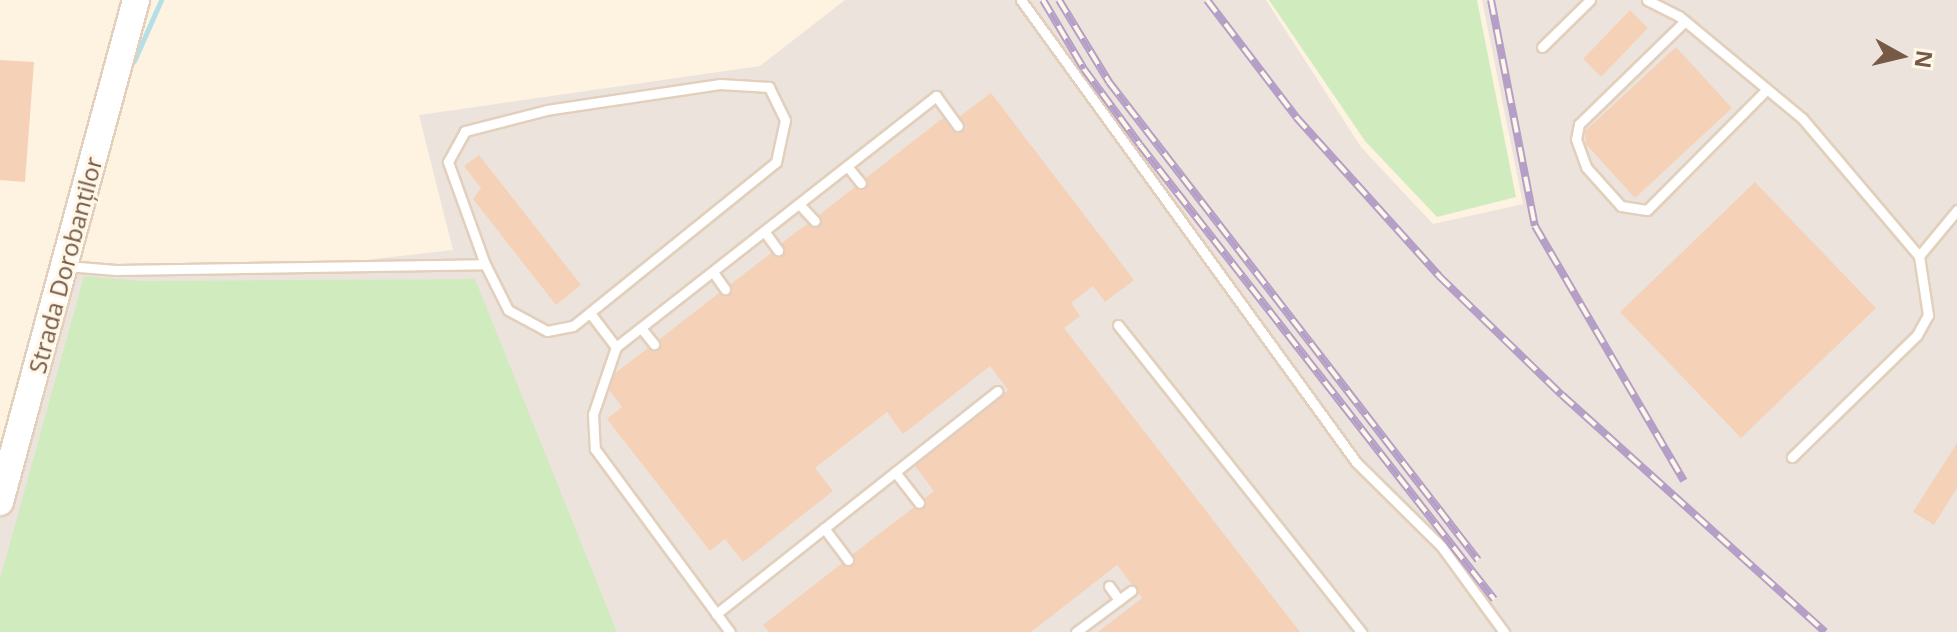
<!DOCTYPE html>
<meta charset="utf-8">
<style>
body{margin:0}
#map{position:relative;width:1957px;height:632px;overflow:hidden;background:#fef3e1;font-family:"Open Sans",sans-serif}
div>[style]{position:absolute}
.industrial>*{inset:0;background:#ece4dc}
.green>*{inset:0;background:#d0ecbf}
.stream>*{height:5px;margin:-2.5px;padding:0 2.5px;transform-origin:2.5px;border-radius:2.5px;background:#b4dfe8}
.building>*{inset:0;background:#f5d1b7}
.roads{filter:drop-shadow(2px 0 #e2cfbc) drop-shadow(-2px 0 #e2cfbc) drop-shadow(0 2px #e2cfbc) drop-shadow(0 -2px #e2cfbc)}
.service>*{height:9px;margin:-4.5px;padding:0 4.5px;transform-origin:4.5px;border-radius:4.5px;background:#fff}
.secondary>*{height:26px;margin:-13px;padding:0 13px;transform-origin:13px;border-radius:13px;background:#fff}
.rail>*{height:8px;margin-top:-4px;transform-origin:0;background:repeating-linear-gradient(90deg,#fff7e8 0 15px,#b69fc7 0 30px);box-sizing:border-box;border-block:2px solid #b69fc7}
span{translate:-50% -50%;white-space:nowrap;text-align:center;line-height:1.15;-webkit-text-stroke:6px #fff7e8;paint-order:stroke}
.street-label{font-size:24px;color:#765946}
.north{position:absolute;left:1861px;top:16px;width:80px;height:80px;-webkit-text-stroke:6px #fff7e8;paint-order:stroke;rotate:98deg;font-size:22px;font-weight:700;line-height:32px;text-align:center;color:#765946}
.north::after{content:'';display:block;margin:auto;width:28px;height:36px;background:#765946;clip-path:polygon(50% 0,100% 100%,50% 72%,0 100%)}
</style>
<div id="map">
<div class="industrial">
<i style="clip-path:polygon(845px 0,1266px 0,1361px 147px,1433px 224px,1523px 204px,1482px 0,1957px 0,1957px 632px,0 632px,0 502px,67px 266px,286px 269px,453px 250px,419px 115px,760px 66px)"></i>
</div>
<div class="green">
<i style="clip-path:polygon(1269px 0,1477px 0,1516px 197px,1437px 217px,1365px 141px)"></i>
<i style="clip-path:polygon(84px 276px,141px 281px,475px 279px,617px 632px,0 632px,0 579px)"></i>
</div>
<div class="stream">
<i style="left:134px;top:61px;width:67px;rotate:-66.1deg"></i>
</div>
<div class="building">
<i style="clip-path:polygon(1630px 10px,1648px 28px,1601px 77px,1583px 59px)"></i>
<i style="clip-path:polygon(1676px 47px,1732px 108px,1635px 198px,1586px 144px,1585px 131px)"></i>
<i style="clip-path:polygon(0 60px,34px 62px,25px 182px,0 180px)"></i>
<i style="clip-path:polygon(991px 93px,1134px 280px,1105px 302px,1093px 286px,1071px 303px,1080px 316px,1064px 328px,1300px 632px,1098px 632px,1142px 598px,1117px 565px,1031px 632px,769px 632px,763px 625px,841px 564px,853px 565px,853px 554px,913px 508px,924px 508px,925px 498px,934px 491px,915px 466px,1008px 390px,990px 366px,903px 434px,887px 412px,815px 468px,833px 491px,743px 562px,725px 539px,710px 551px,607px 419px,622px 407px,609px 390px,614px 374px,648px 348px,658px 350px,660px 339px,719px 293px,730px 295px,731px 284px,771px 253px,783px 256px,782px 243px,807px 224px,820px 227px,819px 215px,855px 187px,865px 189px,866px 178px,943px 118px,954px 132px,963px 132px,960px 116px)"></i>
<i style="clip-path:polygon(479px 155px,581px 285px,556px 305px,473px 199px,481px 188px,464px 166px)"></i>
<i style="clip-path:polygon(1755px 182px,1876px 308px,1741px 438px,1620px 312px)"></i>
<i style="clip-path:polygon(1957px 443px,1957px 488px,1934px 525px,1913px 512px)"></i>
</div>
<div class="roads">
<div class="service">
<i style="left:1021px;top:0;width:571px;rotate:54.05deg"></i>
<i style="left:1356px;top:462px;width:120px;rotate:44.7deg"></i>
<i style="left:1441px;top:546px;width:107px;rotate:53.8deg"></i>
<i style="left:1647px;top:0;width:36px;rotate:27deg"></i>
<i style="left:1679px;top:16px;width:160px;rotate:39.7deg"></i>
<i style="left:1802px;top:118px;width:181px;rotate:49.7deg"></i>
<i style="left:1919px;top:256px;width:60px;rotate:81.3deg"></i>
<i style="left:1928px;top:315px;width:23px;rotate:119deg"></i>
<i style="left:1917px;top:335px;width:175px;rotate:135.7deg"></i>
<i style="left:1685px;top:21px;width:148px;rotate:135.8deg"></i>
<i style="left:1579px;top:124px;width:15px;rotate:101deg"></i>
<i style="left:1576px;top:139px;width:30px;rotate:70deg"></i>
<i style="left:1586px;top:167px;width:52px;rotate:48.1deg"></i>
<i style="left:1621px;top:206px;width:26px;rotate:9deg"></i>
<i style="left:1647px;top:210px;width:170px;rotate:-45.2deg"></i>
<i style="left:1542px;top:47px;width:67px;rotate:-44.4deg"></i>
<i style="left:847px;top:166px;width:22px;rotate:51deg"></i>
<i style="left:799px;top:204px;width:23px;rotate:47deg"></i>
<i style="left:764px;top:231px;width:24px;rotate:54deg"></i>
<i style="left:1919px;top:256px;width:60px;rotate:-50.4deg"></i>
<i style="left:67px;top:266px;width:49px;rotate:4.7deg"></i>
<i style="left:116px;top:270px;width:369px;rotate:-0.9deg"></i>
<i style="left:485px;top:264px;width:51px;rotate:63.4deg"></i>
<i style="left:508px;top:310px;width:44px;rotate:28.3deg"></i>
<i style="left:547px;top:331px;width:26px;rotate:-11deg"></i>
<i style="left:573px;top:326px;width:261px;rotate:-38.9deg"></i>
<i style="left:776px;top:162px;width:43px;rotate:-77.9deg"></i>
<i style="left:785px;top:120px;width:37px;rotate:-116deg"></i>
<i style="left:769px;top:87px;width:49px;rotate:-176.5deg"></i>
<i style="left:720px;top:84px;width:175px;rotate:171.5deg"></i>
<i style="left:547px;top:110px;width:85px;rotate:165.6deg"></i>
<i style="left:465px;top:131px;width:35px;rotate:119deg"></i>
<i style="left:448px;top:162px;width:109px;rotate:70.1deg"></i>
<i style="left:713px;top:272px;width:21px;rotate:55deg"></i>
<i style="left:590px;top:313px;width:43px;rotate:52.6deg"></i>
<i style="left:616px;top:347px;width:71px;rotate:108.9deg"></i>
<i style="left:593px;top:414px;width:35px;rotate:87deg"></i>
<i style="left:595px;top:449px;width:227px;rotate:53.6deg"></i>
<i style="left:1118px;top:325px;width:392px;rotate:51.6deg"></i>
<i style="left:641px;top:328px;width:21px;rotate:51deg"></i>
<i style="left:616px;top:347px;width:407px;rotate:-38.1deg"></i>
<i style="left:936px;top:96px;width:37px;rotate:54deg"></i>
<i style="left:895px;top:472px;width:39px;rotate:52deg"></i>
<i style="left:824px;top:528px;width:40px;rotate:53deg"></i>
<i style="left:1109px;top:586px;width:17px;rotate:54deg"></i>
<i style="left:716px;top:614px;width:359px;rotate:-38.4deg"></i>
<i style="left:1076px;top:632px;width:69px;rotate:-36.7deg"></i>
</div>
<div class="secondary">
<i style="left:0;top:502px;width:520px;rotate:-74.84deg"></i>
</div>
</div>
<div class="rail">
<i style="left:1043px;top:0;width:80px;rotate:59.3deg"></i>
<i style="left:1084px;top:69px;width:94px;rotate:53.6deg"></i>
<i style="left:1140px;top:145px;width:576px;rotate:52.06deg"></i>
<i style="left:1059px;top:0;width:96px;rotate:58.6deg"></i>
<i style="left:1109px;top:82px;width:604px;rotate:52.33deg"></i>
<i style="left:1207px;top:0;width:147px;rotate:52.7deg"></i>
<i style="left:1296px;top:117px;width:214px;rotate:48deg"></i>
<i style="left:1439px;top:276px;width:171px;rotate:44.1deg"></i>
<i style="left:1562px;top:395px;width:354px;rotate:42deg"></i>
<i style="left:1491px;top:0;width:230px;rotate:79deg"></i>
<i style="left:1535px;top:226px;width:295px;rotate:59.7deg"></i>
</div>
<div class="street-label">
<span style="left:65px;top:265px;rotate:-75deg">Strada Dorobanților</span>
</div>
<div class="north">N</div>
</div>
